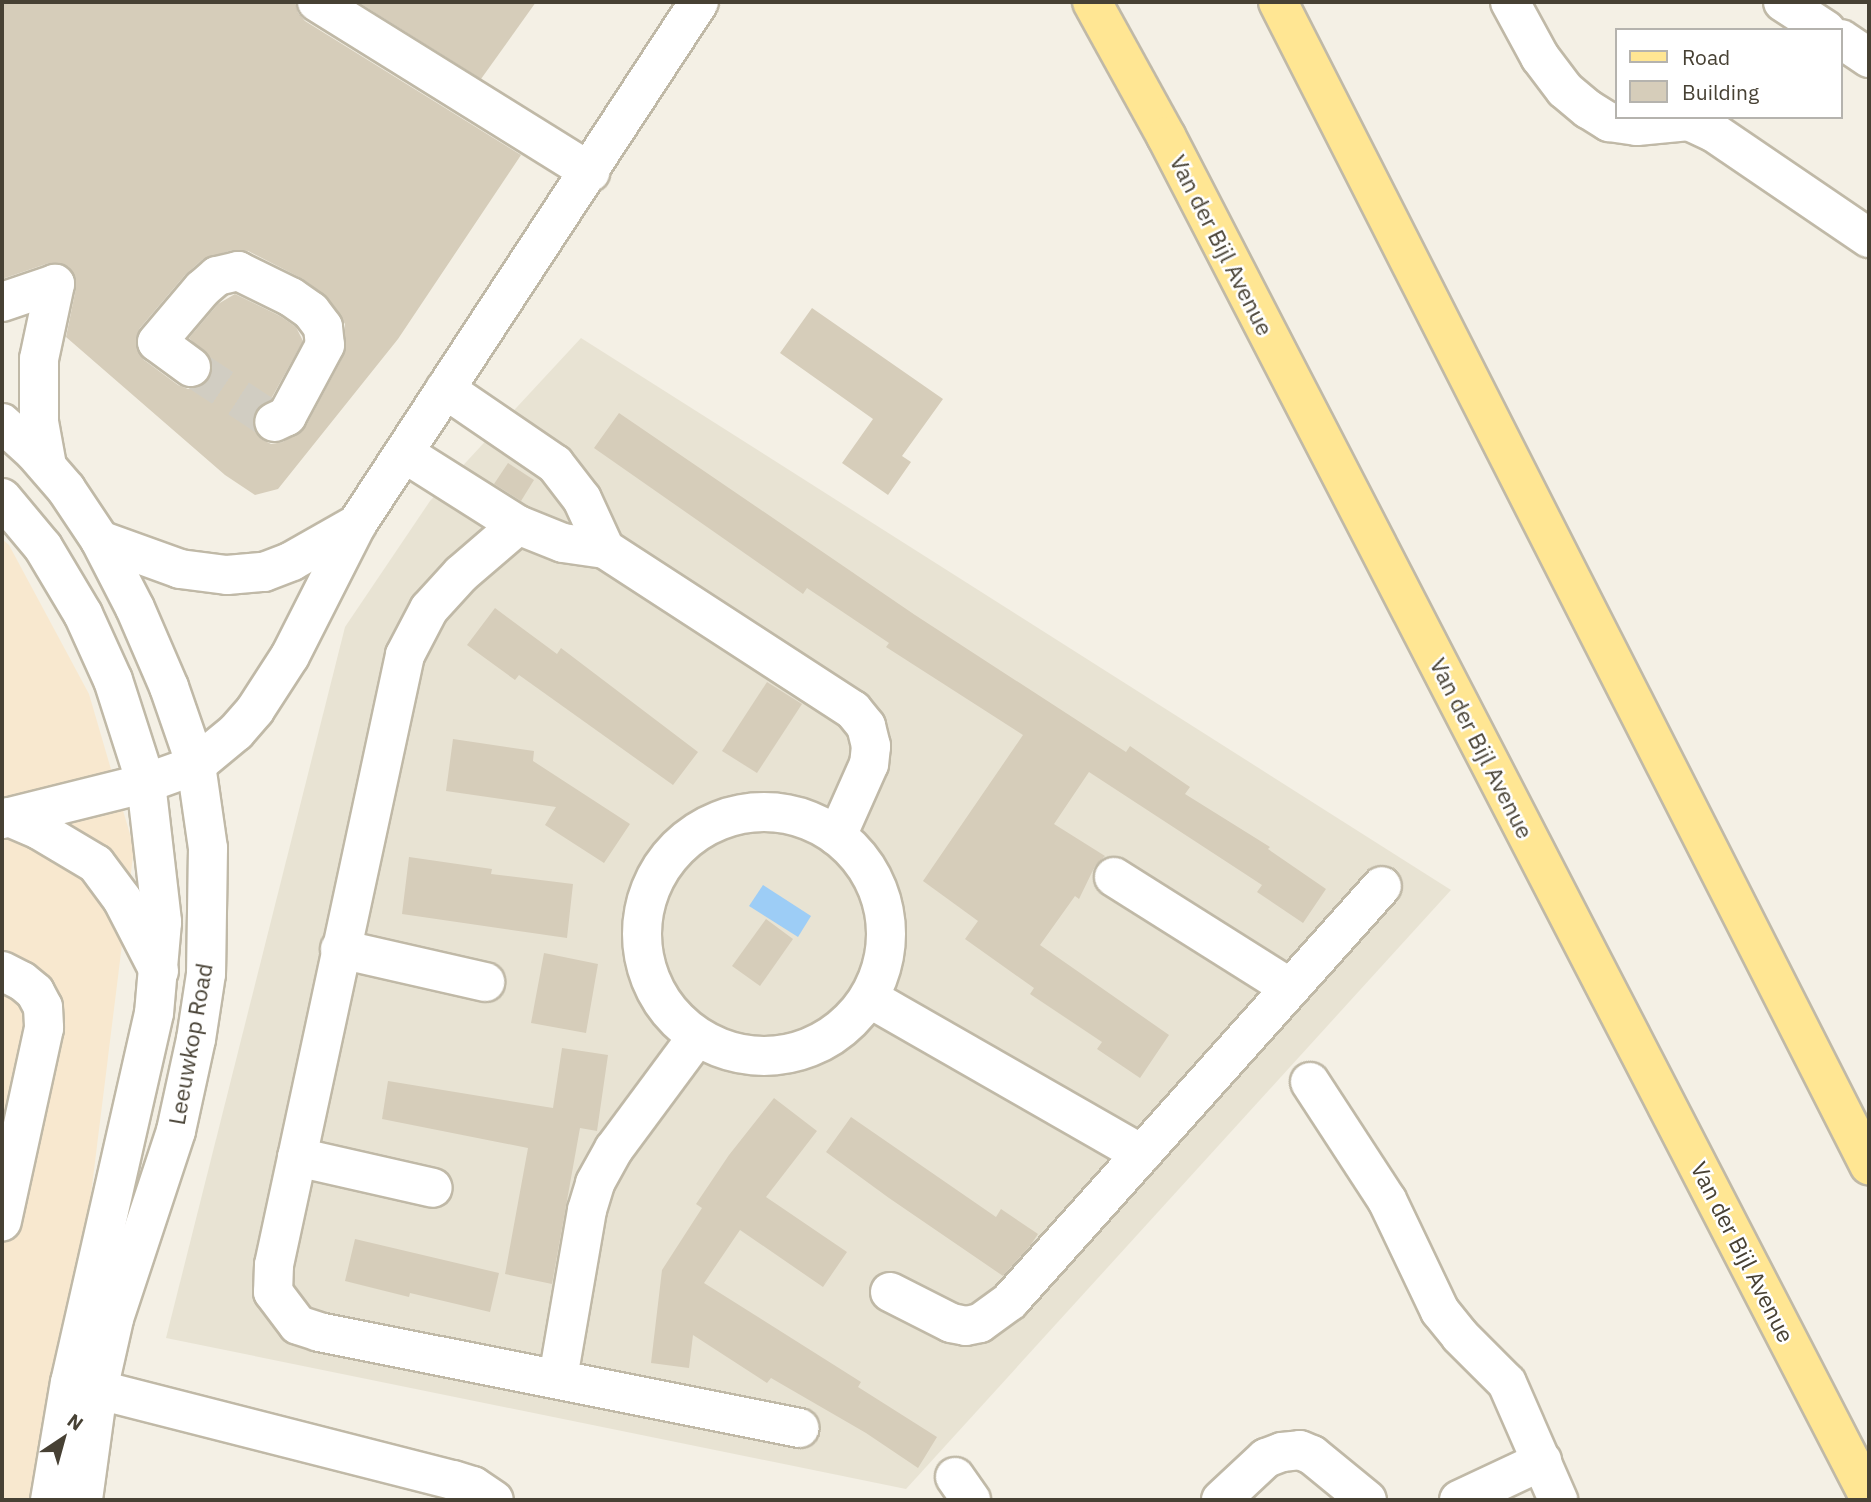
<!DOCTYPE html>
<style>
body{margin:0}
#map{position:relative;width:1871px;height:1502px;overflow:hidden;background:#f4f0e5;font-family:"IBM Plex Sans",sans-serif}
div>[style]{position:absolute}
.residential>*{inset:0;background:#e8e3d3}
.commercial>*{inset:0;background:#f8e8cf}
.water>*{inset:0;background:#9dcdf6}
.building>*{inset:0;background:#d6cdba}
.minor-tunnel>*{height:38px;margin-top:-19px;transform-origin:0;background:repeating-linear-gradient(90deg,#d1cdc2 0 38px,transparent 0 57px)}
.roads{filter:drop-shadow(2px 0 #c0b9a7) drop-shadow(-2px 0 #c0b9a7) drop-shadow(0 2px #c0b9a7) drop-shadow(0 -2px #c0b9a7)}
.minor>*{height:38px;margin:-19px;padding:0 19px;transform-origin:19px;border-radius:19px;background:#fff}
.minor>.ring{margin:-19px;padding:0;box-sizing:content-box;background:none;border:38px solid #fff;border-radius:50%}
.major>*{height:38px;margin:-19px;padding:0 19px;transform-origin:19px;border-radius:19px;background:#ffe693}
span{translate:-50% -50%;white-space:nowrap;text-align:center;line-height:1.15;-webkit-text-stroke:5px #fff;paint-order:stroke}
.street-label{font-size:23px;color:#474134}
.frame{position:absolute;inset:0;border:4px solid #474134;pointer-events:none}
.legend{position:absolute;left:1615px;top:28px;width:228px;height:91px;box-sizing:border-box;background:#fff;border:2px solid #b5b3ae;margin:0;padding:9px 12px;list-style:none;font-size:21px;color:#474134}
.legend li{display:flex;align-items:center;gap:14px;height:35px}
.legend b{width:35px;border:2px solid #b5b3ae}
.north{position:absolute;left:28px;top:1404px;width:70px;height:70px;-webkit-text-stroke:5px #fff;paint-order:stroke;rotate:36deg;font-size:19px;font-weight:700;line-height:28px;text-align:center;color:#474134}
.north::after{content:'';display:block;margin:auto;width:24px;height:32px;background:#474134;clip-path:polygon(50% 0,100% 100%,50% 72%,0 100%)}
</style>
<div id="map">
<div class="residential">
<i style="clip-path:polygon(581px 338px,1451px 890px,906px 1489px,166px 1338px,345px 627px,430px 501px)"></i>
</div>
<div class="commercial">
<i style="clip-path:polygon(2px 539px,9px 545px,89px 694px,134px 848px,53px 1500px,2px 1500px)"></i>
</div>
<div class="water">
<i style="clip-path:polygon(763px 885px,811px 916px,798px 937px,749px 906px)"></i>
</div>
<div class="building">
<i style="clip-path:polygon(evenodd,2px 2px,295px 2px,298px 13px,305px 21px,521px 155px,398px 339px,278px 489px,255px 495px,225px 475px,66px 337px,76px 288px,75px 276px,69px 267px,60px 263px,49px 263px,2px 279px,2px 2px,233px 250px,248px 251px,303px 279px,328px 298px,345px 324px,344px 355px,306px 426px,283px 442px,271px 444px,261px 439px,255px 432px,252px 421px,257px 409px,271px 399px,303px 341px,296px 327px,280px 316px,235px 294px,218px 304px,189px 338px,211px 359px,213px 369px,209px 379px,199px 387px,188px 389px,178px 385px,144px 360px,137px 350px,136px 338px,140px 328px,185px 275px,203px 259px,233px 250px)"></i>
<i style="clip-path:polygon(358px 2px,536px 2px,481px 79px)"></i>
<i style="clip-path:polygon(812px 308px,943px 399px,902px 456px,911px 462px,888px 495px,842px 463px,873px 419px,780px 353px)"></i>
<i style="clip-path:polygon(619px 413px,915px 615px,1126px 752px,1130px 746px,1190px 787px,1185px 794px,1270px 847px,1268px 849px,1326px 889px,1303px 923px,1257px 892px,1262px 885px,1089px 772px,1054px 824px,1105px 856px,1095px 866px,1079px 899px,1075px 896px,1040px 945px,1169px 1035px,1140px 1078px,1097px 1049px,1102px 1042px,1030px 994px,1034px 988px,965px 939px,978px 921px,923px 881px,1023px 735px,886px 647px,889px 643px,807px 588px,803px 594px,594px 448px)"></i>
<i style="clip-path:polygon(508px 463px,534px 480px,521px 501px,494px 484px)"></i>
<i style="clip-path:polygon(495px 608px,557px 654px,561px 648px,698px 752px,673px 785px,519px 675px,515px 680px,467px 645px)"></i>
<i style="clip-path:polygon(767px 682px,802px 704px,757px 773px,722px 751px)"></i>
<i style="clip-path:polygon(453px 739px,534px 751px,533px 761px,630px 824px,604px 863px,545px 825px,556px 807px,446px 791px)"></i>
<i style="clip-path:polygon(409px 857px,492px 869px,491px 874px,573px 884px,567px 938px,402px 914px)"></i>
<i style="clip-path:polygon(766px 919px,793px 939px,760px 986px,732px 966px)"></i>
<i style="clip-path:polygon(544px 953px,598px 964px,586px 1033px,531px 1023px)"></i>
<i style="clip-path:polygon(562px 1048px,608px 1055px,597px 1131px,580px 1128px,552px 1284px,505px 1274px,528px 1148px,382px 1119px,388px 1081px,553px 1108px)"></i>
<i style="clip-path:polygon(774px 1098px,817px 1131px,766px 1197px,847px 1252px,823px 1287px,740px 1230px,704px 1283px,861px 1382px,858px 1387px,937px 1437px,918px 1468px,866px 1433px,771px 1378px,767px 1383px,693px 1335px,689px 1368px,651px 1363px,662px 1270px,702px 1208px,696px 1204px,729px 1155px)"></i>
<i style="clip-path:polygon(851px 1117px,996px 1217px,1001px 1209px,1038px 1234px,1030px 1246px,1003px 1276px,889px 1198px,826px 1152px)"></i>
<i style="clip-path:polygon(355px 1239px,499px 1273px,490px 1312px,410px 1293px,409px 1297px,345px 1281px)"></i>
</div>
<div class="minor-tunnel">
<i style="left:191px;top:367px;width:100px;rotate:33.5deg"></i>
</div>
<div class="roads">
<div class="minor">
<i style="left:317px;top:2px;width:322px;rotate:31.9deg"></i>
<i style="left:1510px;top:2px;width:63px;rotate:61.4deg"></i>
<i style="left:1540px;top:57px;width:41px;rotate:52.9deg"></i>
<i style="left:1565px;top:90px;width:30px;rotate:40deg"></i>
<i style="left:1588px;top:109px;width:25px;rotate:32deg"></i>
<i style="left:1609px;top:122px;width:28px;rotate:8deg"></i>
<i style="left:1637px;top:126px;width:52px;rotate:-5.5deg"></i>
<i style="left:1689px;top:121px;width:26px;rotate:25deg"></i>
<i style="left:1713px;top:132px;width:189px;rotate:34.2deg"></i>
<i style="left:1783px;top:2px;width:51px;rotate:33.1deg"></i>
<i style="left:1841px;top:39px;width:34px;rotate:34deg"></i>
<i style="left:2px;top:302px;width:56px;rotate:-18.8deg"></i>
<i style="left:191px;top:367px;width:42px;rotate:-143.7deg"></i>
<i style="left:157px;top:342px;width:70px;rotate:-49.7deg"></i>
<i style="left:202px;top:289px;width:20px;rotate:-41deg"></i>
<i style="left:217px;top:276px;width:22px;rotate:-13deg"></i>
<i style="left:238px;top:271px;width:59px;rotate:26.1deg"></i>
<i style="left:291px;top:297px;width:24px;rotate:35deg"></i>
<i style="left:311px;top:311px;width:20px;rotate:53deg"></i>
<i style="left:323px;top:327px;width:18px;rotate:84deg"></i>
<i style="left:325px;top:345px;width:81px;rotate:118.2deg"></i>
<i style="left:287px;top:416px;width:14px;rotate:155deg"></i>
<i style="left:445px;top:389px;width:133px;rotate:34.3deg"></i>
<i style="left:555px;top:464px;width:44px;rotate:52.4deg"></i>
<i style="left:582px;top:499px;width:55px;rotate:65.3deg"></i>
<i style="left:2px;top:423px;width:43px;rotate:42.2deg"></i>
<i style="left:34px;top:452px;width:49px;rotate:49.1deg"></i>
<i style="left:66px;top:489px;width:61px;rotate:56.3deg"></i>
<i style="left:100px;top:540px;width:76px;rotate:62.8deg"></i>
<i style="left:135px;top:608px;width:86px;rotate:66.7deg"></i>
<i style="left:169px;top:687px;width:83px;rotate:70.9deg"></i>
<i style="left:196px;top:765px;width:84px;rotate:81.8deg"></i>
<i style="left:208px;top:848px;width:126px;rotate:90.9deg"></i>
<i style="left:206px;top:974px;width:66px;rotate:98.7deg"></i>
<i style="left:196px;top:1039px;width:94px;rotate:102.3deg"></i>
<i style="left:176px;top:1131px;width:198px;rotate:108.3deg"></i>
<i style="left:114px;top:1319px;width:73px;rotate:102.7deg"></i>
<i style="left:98px;top:1390px;width:111px;rotate:97.8deg"></i>
<i style="left:404px;top:453px;width:135px;rotate:32.3deg"></i>
<i style="left:518px;top:525px;width:48px;rotate:21.8deg"></i>
<i style="left:563px;top:543px;width:42px;rotate:8.1deg"></i>
<i style="left:605px;top:549px;width:296px;rotate:33deg"></i>
<i style="left:853px;top:710px;width:21px;rotate:51deg"></i>
<i style="left:866px;top:726px;width:21px;rotate:76deg"></i>
<i style="left:871px;top:746px;width:18px;rotate:96deg"></i>
<i style="left:869px;top:764px;width:79px;rotate:114deg"></i>
<i style="left:47px;top:466px;width:45px;rotate:-100.3deg"></i>
<i style="left:39px;top:422px;width:63px;rotate:-90deg"></i>
<i style="left:39px;top:359px;width:77px;rotate:-78deg"></i>
<i style="left:2px;top:498px;width:64px;rotate:50.1deg"></i>
<i style="left:43px;top:547px;width:78px;rotate:59.2deg"></i>
<i style="left:83px;top:614px;width:72px;rotate:65.6deg"></i>
<i style="left:113px;top:680px;width:108px;rotate:72.2deg"></i>
<i style="left:146px;top:783px;width:140px;rotate:83.4deg"></i>
<i style="left:162px;top:922px;width:91px;rotate:95deg"></i>
<i style="left:154px;top:1013px;width:378px;rotate:102.8deg"></i>
<i style="left:70px;top:1382px;width:120px;rotate:99.6deg"></i>
<i style="left:518px;top:525px;width:75px;rotate:139.3deg"></i>
<i style="left:461px;top:574px;width:47px;rotate:132.4deg"></i>
<i style="left:429px;top:609px;width:52px;rotate:117.6deg"></i>
<i style="left:405px;top:655px;width:624px;rotate:102.12deg"></i>
<i style="left:274px;top:1265px;width:27px;rotate:92deg"></i>
<i style="left:273px;top:1292px;width:41px;rotate:52.9deg"></i>
<i style="left:298px;top:1325px;width:22px;rotate:18deg"></i>
<i style="left:319px;top:1332px;width:490px;rotate:11.3deg"></i>
<i style="left:100px;top:540px;width:85px;rotate:19.9deg"></i>
<i style="left:180px;top:569px;width:47px;rotate:7.3deg"></i>
<i style="left:227px;top:575px;width:37px;rotate:-5deg"></i>
<i style="left:264px;top:572px;width:30px;rotate:-21deg"></i>
<i style="left:292px;top:561px;width:75px;rotate:-29.6deg"></i>
<i class="ring" style="left:642px;top:812px;width:206px;height:206px"></i>
<i style="left:9px;top:817px;width:33px;rotate:23deg"></i>
<i style="left:39px;top:830px;width:66px;rotate:30.8deg"></i>
<i style="left:96px;top:864px;width:44px;rotate:53.4deg"></i>
<i style="left:122px;top:899px;width:81px;rotate:62.8deg"></i>
<i style="left:2px;top:819px;width:148px;rotate:-14deg"></i>
<i style="left:146px;top:783px;width:53px;rotate:-19.8deg"></i>
<i style="left:196px;top:765px;width:52px;rotate:-39.5deg"></i>
<i style="left:236px;top:732px;width:29px;rotate:-49deg"></i>
<i style="left:255px;top:710px;width:64px;rotate:-57.1deg"></i>
<i style="left:290px;top:656px;width:148px;rotate:-63.1deg"></i>
<i style="left:357px;top:524px;width:624px;rotate:-56.77deg"></i>
<i style="left:1114px;top:877px;width:208px;rotate:32.2deg"></i>
<i style="left:340px;top:949px;width:149px;rotate:12.8deg"></i>
<i style="left:2px;top:971px;width:22px;rotate:27deg"></i>
<i style="left:22px;top:981px;width:17px;rotate:40deg"></i>
<i style="left:35px;top:992px;width:17px;rotate:62deg"></i>
<i style="left:43px;top:1007px;width:21px;rotate:87deg"></i>
<i style="left:44px;top:1028px;width:198px;rotate:102.3deg"></i>
<i style="left:869px;top:998px;width:314px;rotate:29.8deg"></i>
<i style="left:1310px;top:1082px;width:141px;rotate:56.9deg"></i>
<i style="left:1387px;top:1200px;width:123px;rotate:64.5deg"></i>
<i style="left:1440px;top:1311px;width:32px;rotate:51deg"></i>
<i style="left:1460px;top:1336px;width:66px;rotate:45deg"></i>
<i style="left:1507px;top:1383px;width:128px;rotate:66.4deg"></i>
<i style="left:297px;top:1157px;width:139px;rotate:12.8deg"></i>
<i style="left:890px;top:1292px;width:68px;rotate:26.9deg"></i>
<i style="left:951px;top:1323px;width:15px;rotate:11deg"></i>
<i style="left:966px;top:1326px;width:14px;rotate:-12deg"></i>
<i style="left:980px;top:1323px;width:37px;rotate:-36deg"></i>
<i style="left:1010px;top:1301px;width:557px;rotate:-48.13deg"></i>
<i style="left:558px;top:1378px;width:170px;rotate:-80.2deg"></i>
<i style="left:587px;top:1210px;width:28px;rotate:-73deg"></i>
<i style="left:595px;top:1183px;width:39px;rotate:-61deg"></i>
<i style="left:614px;top:1149px;width:139px;rotate:-53.5deg"></i>
<i style="left:76px;top:1384px;width:389px;rotate:14.3deg"></i>
<i style="left:453px;top:1480px;width:21px;rotate:17deg"></i>
<i style="left:473px;top:1486px;width:25px;rotate:34deg"></i>
<i style="left:955px;top:1477px;width:28px;rotate:55deg"></i>
<i style="left:1221px;top:1500px;width:62px;rotate:-43deg"></i>
<i style="left:1266px;top:1458px;width:17px;rotate:-21deg"></i>
<i style="left:1282px;top:1452px;width:18px;rotate:-6deg"></i>
<i style="left:1300px;top:1450px;width:13px;rotate:23deg"></i>
<i style="left:1312px;top:1455px;width:71px;rotate:39.3deg"></i>
<i style="left:1459px;top:1500px;width:92px;rotate:-25.2deg"></i>
</div>
<div class="major">
<i style="left:1092px;top:2px;width:153px;rotate:61.1deg"></i>
<i style="left:1166px;top:136px;width:1532px;rotate:62.68deg"></i>
<i style="left:1278px;top:2px;width:1305px;rotate:63.06deg"></i>
</div>
</div>
<div class="street-label">
<span style="left:1222px;top:245px;rotate:63deg">Van der Bijl Avenue</span>
<span style="left:1482px;top:748px;rotate:63deg">Van der Bijl Avenue</span>
<span style="left:190px;top:1044px;rotate:-80deg">Leeuwkop Road</span>
<span style="left:1743px;top:1252px;rotate:63deg">Van der Bijl Avenue</span>
</div>
<div class="frame"></div>
<ul class="legend">
<li><b style="height:9px;background:#ffe693"></b>Road</li>
<li><b style="height:19px;background:#d6cdba"></b>Building</li>
</ul>
<div class="north">N</div>
</div>
